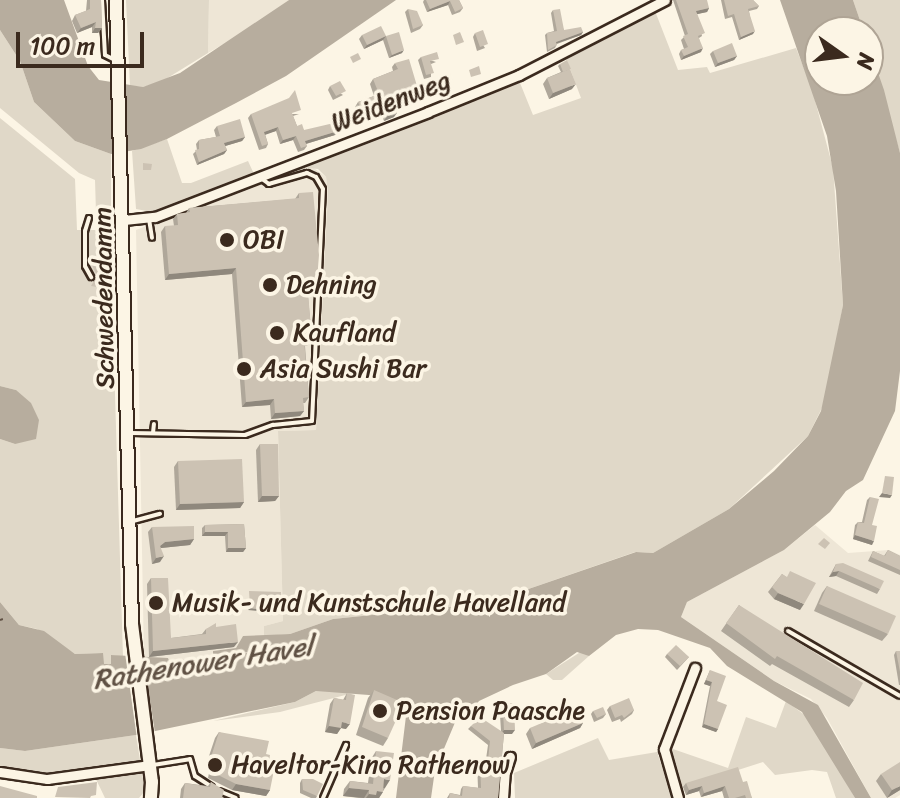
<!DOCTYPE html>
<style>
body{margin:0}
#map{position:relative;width:900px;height:798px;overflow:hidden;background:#fcf5e5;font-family:Sriracha,sans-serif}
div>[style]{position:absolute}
.built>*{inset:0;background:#eee6d6}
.green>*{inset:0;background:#e0d8c8}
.water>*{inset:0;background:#b7ad9e}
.pier>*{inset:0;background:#fcf5e5}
.ferry>*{height:2px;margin-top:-1px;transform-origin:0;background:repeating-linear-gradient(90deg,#605144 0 10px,transparent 0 18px)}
.roads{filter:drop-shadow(2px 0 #3b2a1e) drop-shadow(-2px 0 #3b2a1e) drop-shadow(0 2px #3b2a1e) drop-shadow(0 -2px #3b2a1e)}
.service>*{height:4px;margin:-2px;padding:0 2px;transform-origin:2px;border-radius:2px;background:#fcf5e5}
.minor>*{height:9px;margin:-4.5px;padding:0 4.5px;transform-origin:4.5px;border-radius:4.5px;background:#fcf5e5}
.secondary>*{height:12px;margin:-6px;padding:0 6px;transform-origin:6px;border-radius:6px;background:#fcf5e5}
.wall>*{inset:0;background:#afa79a}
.shaded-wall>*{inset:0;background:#8f887d}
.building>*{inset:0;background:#ccc2b3}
.dots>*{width:22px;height:22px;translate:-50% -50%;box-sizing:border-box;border:4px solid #fcf5e5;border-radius:50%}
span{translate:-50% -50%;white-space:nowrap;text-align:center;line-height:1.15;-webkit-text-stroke:7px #fcf5e5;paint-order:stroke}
.street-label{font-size:26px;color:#3b2a1e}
.poi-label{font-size:26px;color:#3b2a1e}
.left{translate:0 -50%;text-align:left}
.water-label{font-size:28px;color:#605144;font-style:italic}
.north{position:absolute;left:804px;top:16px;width:80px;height:80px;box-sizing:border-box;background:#fcf5e5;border:2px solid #afa495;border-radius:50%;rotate:104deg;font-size:22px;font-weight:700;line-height:32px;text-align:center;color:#3b2a1e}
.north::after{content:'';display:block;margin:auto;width:28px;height:36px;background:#3b2a1e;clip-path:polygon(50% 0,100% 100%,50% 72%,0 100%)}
.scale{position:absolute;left:16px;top:32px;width:128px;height:36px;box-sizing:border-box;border:4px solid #3b2a1e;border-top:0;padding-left:10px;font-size:24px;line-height:28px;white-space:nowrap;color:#3b2a1e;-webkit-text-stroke:6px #fcf5e5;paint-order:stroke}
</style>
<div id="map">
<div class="built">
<i style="clip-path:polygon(209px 0,289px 0,253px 27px,208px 53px)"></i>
<i style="clip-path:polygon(307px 163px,326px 177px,328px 192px,316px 430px,278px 431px,283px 621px,264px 626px,264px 636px,243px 636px,236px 648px,213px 651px,257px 652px,177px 661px,144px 658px,136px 230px)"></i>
<i style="clip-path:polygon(815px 525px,848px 553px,889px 550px,900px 555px,900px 795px,895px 798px,871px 798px,827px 718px,811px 699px,774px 681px,681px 617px,687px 602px,784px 550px)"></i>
</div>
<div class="green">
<i style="clip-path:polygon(126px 0,209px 0,208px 53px,161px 82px,143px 87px,130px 86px)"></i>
<i style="clip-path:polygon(853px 0,900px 0,900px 153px,868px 44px,868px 32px,864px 32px)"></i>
<i style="clip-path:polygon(655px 11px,678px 70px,707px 67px,710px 73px,796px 48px,812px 89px,833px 168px,843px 305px,825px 402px,808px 436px,729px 509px,653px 553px,635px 552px,511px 595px,450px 607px,333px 619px,290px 634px,264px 636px,264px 626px,283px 621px,278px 431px,316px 430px,328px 192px,326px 177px,318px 169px,308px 168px,307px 163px,518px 78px,533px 115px,581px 98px,566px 58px)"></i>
<i style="clip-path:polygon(0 30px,20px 61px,34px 102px,75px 141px,111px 154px,111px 213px,96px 213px,95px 180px,79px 173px,0 108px)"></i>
<i style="clip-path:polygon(0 118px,75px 179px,77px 230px,110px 230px,123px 657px,111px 655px,111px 664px,103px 664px,102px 653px,75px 654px,37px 629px,19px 625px,0 602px,0 439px,15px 444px,16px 390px,0 386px)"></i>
<i style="clip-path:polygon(167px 139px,182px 183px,191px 183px,248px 161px,254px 174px,152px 212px,136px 209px,132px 151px)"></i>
<i style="clip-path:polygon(582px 651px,589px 656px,562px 680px,553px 680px,546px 674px)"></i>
<i style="clip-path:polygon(335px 690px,353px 693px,280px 712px,213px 721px,295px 702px,316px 691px)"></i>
<i style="clip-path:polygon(786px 701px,810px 719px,855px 798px,836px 798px,827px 772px,812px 770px,775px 775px,763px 762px,682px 788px,670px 748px,728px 768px,746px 717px,776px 728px)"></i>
<i style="clip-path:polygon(136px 735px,145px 791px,139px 798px,105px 798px,93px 773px,50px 774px,0 767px,0 748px,25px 751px)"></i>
<i style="clip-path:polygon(598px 738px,609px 760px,657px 752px,673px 798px,515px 798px,514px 773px)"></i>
</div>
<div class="water">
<i style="clip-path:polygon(0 0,64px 0,88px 66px,99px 80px,143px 87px,180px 73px,289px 0,396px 0,286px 76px,236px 103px,167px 139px,141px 149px,111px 154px,75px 141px,34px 102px,20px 61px,0 30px)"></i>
<i style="clip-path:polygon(780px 0,853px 0,864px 32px,820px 32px,820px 80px,868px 80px,868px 44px,884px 90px,900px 153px,900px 371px,895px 411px,863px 480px,846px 491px,830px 512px,784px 550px,687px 602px,681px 617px,774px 681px,818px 705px,871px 798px,855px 798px,802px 712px,727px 666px,710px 648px,658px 630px,638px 629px,616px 635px,589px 656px,577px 652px,546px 674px,513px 685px,479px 701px,473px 709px,459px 713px,435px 770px,431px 798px,396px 798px,406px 716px,382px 696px,316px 691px,295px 702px,136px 735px,25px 751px,0 748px,0 602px,19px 625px,44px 631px,75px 654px,103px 653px,104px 664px,111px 664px,111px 655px,168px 658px,169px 661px,257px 652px,213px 654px,213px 651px,236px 648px,243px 636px,290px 634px,333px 619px,450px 607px,511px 595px,636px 552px,653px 553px,729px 509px,774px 471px,808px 436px,821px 411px,843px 305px,836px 191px,827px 136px)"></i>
<i style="clip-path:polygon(0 386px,16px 390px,31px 403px,39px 420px,36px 439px,15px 444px,0 439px)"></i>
</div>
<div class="pier">
<i style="clip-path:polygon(125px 653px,143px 654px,155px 733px,137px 739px)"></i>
</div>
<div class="ferry">
<i style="left:0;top:620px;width:3px;rotate:-18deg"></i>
</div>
<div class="roads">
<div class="service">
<i style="left:102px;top:0;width:55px;rotate:86.9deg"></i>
<i style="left:105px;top:55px;width:9px;rotate:27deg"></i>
<i style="left:89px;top:218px;width:14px;rotate:107deg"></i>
<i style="left:85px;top:231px;width:35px;rotate:90deg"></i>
<i style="left:85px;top:266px;width:13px;rotate:61deg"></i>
<i style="left:149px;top:219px;width:19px;rotate:81deg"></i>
<i style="left:131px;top:433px;width:114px;rotate:1deg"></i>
<i style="left:245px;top:435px;width:30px;rotate:-20deg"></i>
<i style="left:273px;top:425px;width:39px;rotate:-6deg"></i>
<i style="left:312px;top:421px;width:232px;rotate:-87.3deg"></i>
<i style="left:323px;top:189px;width:14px;rotate:-120deg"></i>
<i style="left:316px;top:177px;width:10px;rotate:-156deg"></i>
<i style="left:307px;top:173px;width:40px;rotate:164deg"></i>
<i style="left:269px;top:184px;width:9px;rotate:-144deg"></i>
<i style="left:153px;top:433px;width:9px;rotate:-84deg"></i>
<i style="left:133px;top:521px;width:28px;rotate:-15deg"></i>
<i style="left:788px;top:631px;width:129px;rotate:30.1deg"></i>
<i style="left:153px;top:765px;width:37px;rotate:-9deg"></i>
<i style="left:190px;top:759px;width:18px;rotate:74deg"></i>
<i style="left:195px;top:776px;width:20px;rotate:33deg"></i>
<i style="left:219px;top:791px;width:18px;rotate:22deg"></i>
<i style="left:323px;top:798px;width:58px;rotate:-66.5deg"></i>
</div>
<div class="minor">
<i style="left:124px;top:220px;width:31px;rotate:-6deg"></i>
<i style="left:155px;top:217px;width:292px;rotate:-21deg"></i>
<i style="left:428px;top:112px;width:98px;rotate:-22.1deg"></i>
<i style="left:519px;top:75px;width:164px;rotate:-27.2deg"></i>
<i style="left:0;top:772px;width:48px;rotate:8.5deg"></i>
<i style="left:47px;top:779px;width:104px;rotate:-7.7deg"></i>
<i style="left:503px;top:798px;width:26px;rotate:-86deg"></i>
<i style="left:505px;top:772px;width:16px;rotate:-72deg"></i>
<i style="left:678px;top:798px;width:51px;rotate:-105.9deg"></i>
<i style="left:664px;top:749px;width:87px;rotate:-69.1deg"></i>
</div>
<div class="secondary">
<i style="left:116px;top:0;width:624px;rotate:88.53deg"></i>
<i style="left:132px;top:624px;width:159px;rotate:82.8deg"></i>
<i style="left:152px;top:782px;width:16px;rotate:94deg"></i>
</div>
</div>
<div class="wall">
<i style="clip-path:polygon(87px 0,101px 0,102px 28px,98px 33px,92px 33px,92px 27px,77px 33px,72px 21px,75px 15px,86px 11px)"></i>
<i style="clip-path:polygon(424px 0,459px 0,463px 8px,460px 12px,452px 15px,448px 5px,427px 12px,423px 2px)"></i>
<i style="clip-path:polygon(673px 0,684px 0,709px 8px,707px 12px,697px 14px,702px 36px,699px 38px,701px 52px,681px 60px,679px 54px,681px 50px,684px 49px,681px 40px,685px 36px)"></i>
<i style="clip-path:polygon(721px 0,753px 0,759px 6px,757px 9px,749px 11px,753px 34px,739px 40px,732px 17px,725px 19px)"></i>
<i style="clip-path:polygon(408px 9px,423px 25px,420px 29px,411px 33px,405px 12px)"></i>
<i style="clip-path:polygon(553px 10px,564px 30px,583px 32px,581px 35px,557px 44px,555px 48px,547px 52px,545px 35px,547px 33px,554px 31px,551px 13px)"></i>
<i style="clip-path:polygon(475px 33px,485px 48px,477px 51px,473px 37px)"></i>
<i style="clip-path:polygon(362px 35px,386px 36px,402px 53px,389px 58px,383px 40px,364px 49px,359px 39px)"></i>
<i style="clip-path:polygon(713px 51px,737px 56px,734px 60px,715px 67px,710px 54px)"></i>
<i style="clip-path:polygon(421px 57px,436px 62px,431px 64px,431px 77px,424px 79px,418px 60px)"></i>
<i style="clip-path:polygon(395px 63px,414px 91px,409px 92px,406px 99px,400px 101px,397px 107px,395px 108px,394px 117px,384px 121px,381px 113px,372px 117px,370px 112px,359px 116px,355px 107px,358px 102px,374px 96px,370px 84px,373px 79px,393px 71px,392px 67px)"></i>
<i style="clip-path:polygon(560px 64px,570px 70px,572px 89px,549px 99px,543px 84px,547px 78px,561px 72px,558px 66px)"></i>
<i style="clip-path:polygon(330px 86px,343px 95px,333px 100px,328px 90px)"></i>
<i style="clip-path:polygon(251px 114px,299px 114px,293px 116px,297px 126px,304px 130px,338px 131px,335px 135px,306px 144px,307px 146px,304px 150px,298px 152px,293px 140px,280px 144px,276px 131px,265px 134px,268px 144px,266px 148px,259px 150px,248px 118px)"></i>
<i style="clip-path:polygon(217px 126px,245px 137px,242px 141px,225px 146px,227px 150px,224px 154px,197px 165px,193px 154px,197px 150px,196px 144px,199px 140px,216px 137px,214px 130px)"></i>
<i style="clip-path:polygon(299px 193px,317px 280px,313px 286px,307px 286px,312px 340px,308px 345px,305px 346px,309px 397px,305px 403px,303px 403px,304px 411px,300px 416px,271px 419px,270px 405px,242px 407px,232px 274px,165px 280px,161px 232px,165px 226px,174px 226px,173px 219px,177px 214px,186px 213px,189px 208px,295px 199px)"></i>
<i style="clip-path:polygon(260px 444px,279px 496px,275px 501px,258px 502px,256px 450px)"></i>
<i style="clip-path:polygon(178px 461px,244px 502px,240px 508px,176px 510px,174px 467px)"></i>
<i style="clip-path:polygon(870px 497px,872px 525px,872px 545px,853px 539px,855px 525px,858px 522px,862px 522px,867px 500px)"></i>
<i style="clip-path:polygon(244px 524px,246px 548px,243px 552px,226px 552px,225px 536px,202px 536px,202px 528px,205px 525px)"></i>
<i style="clip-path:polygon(152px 527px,194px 539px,190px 545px,161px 548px,160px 562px,152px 564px,148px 532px)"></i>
<i style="clip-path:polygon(888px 550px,900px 556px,900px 575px,868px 561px,873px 551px,884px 556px)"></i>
<i style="clip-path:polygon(836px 564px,880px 589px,877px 594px,836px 576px,829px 577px)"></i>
<i style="clip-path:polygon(782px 574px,786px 577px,800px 610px,774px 599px,768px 592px)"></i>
<i style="clip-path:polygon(151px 578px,171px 638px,202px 634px,206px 629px,216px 627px,234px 647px,149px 657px,147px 584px)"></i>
<i style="clip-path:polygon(827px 586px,888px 634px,882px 641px,814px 611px,822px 593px)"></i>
<i style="clip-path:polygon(739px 605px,854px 700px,849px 707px,772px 664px,770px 666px,721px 631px)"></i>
<i style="clip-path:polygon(896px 651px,900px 651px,900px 685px,899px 685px,894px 655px)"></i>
<i style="clip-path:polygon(667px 654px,689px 657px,677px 670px,665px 657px)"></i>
<i style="clip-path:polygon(710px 670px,717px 701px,718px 729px,716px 732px,702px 727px,710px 686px,704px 684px)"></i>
<i style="clip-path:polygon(374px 690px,388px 738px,383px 746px,356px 735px,368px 698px)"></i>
<i style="clip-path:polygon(347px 693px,346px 729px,341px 728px,337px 734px,325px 732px,330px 704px,334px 698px,343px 700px)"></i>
<i style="clip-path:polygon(506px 703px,512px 734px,504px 734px,498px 798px,447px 798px,450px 793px,460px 795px,461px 789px,463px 786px,478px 788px,477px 762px,480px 759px,486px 759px,488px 745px,468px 729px,471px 726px,501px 731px,500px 715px,504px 711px,504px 707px)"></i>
<i style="clip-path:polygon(610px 706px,634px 710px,632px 714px,621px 722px,620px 719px,612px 722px,607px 710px)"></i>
<i style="clip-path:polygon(593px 711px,606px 714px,603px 718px,594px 722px,591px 714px)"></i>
<i style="clip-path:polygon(583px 723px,580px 728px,532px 749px,526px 734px,530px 728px)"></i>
<i style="clip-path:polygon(219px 732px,266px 754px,270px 790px,266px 796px,232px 790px,208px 778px,211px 763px,207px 762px,215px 738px)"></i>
<i style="clip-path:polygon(376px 751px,385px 788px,379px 798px,359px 798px,343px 796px,344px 789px,350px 781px,368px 783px,371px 759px)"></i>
<i style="clip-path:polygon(881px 774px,900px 790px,887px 798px,876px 781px)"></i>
<i style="clip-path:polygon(302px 779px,317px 796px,316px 798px,311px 798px,300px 793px,300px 783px)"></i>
<i style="clip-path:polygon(211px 782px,222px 798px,180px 798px,181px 789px,185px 783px,208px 786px)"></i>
<i style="clip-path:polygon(743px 782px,752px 798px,724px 798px,722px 791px,701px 797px,699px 791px,686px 795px,683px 787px,686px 783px)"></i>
</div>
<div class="shaded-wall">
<i style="clip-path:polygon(450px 1px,448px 5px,427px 12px,430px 9px)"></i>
<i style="clip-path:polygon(709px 8px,707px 12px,693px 15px,696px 11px)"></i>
<i style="clip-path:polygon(96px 22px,92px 27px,77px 33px,81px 28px)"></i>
<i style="clip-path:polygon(95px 28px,102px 28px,98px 33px,92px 33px)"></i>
<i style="clip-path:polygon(755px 31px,753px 34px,739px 40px,741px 37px)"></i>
<i style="clip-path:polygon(583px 32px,581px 35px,555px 44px,556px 42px)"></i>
<i style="clip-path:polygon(386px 36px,383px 40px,364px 49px,367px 45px)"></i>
<i style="clip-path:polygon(703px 48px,701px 52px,681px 60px,684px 56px)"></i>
<i style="clip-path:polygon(404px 50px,402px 53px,389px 58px,392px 55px)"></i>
<i style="clip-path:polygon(737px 56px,734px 60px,715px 67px,718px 63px)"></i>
<i style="clip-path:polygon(576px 84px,572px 89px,549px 99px,553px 93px)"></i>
<i style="clip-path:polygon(409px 95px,406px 99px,395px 103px,399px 98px)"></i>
<i style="clip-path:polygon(373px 108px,370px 112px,359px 116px,362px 112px)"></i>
<i style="clip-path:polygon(384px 109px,381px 113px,372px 117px,375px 112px)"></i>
<i style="clip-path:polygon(397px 113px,394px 117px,384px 121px,387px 116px)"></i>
<i style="clip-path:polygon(278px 127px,276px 131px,262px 136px,264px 132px)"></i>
<i style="clip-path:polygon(338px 131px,335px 135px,302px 145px,305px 141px)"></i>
<i style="clip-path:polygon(296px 136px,293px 140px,280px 144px,283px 140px)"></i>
<i style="clip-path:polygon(245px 137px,242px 141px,222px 147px,224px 143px)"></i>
<i style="clip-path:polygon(227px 150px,224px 154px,197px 165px,199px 162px)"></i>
<i style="clip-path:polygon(236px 268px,232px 274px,165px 280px,169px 274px)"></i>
<i style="clip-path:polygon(317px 280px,313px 286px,303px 286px,307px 281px)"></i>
<i style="clip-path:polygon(274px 399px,270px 405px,242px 407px,246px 402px)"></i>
<i style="clip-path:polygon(304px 411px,300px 416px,271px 419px,275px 413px)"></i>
<i style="clip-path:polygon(882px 493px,892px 495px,890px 498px,879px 497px)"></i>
<i style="clip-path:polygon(262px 496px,279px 496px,275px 501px,258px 502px)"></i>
<i style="clip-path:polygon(244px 502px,240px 508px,176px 510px,180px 504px)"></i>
<i style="clip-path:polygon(205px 532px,228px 532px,225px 536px,202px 536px)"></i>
<i style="clip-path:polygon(855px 535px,874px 541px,872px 545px,853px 539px)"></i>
<i style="clip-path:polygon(194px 539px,190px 545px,161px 548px,160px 546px,165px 542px)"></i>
<i style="clip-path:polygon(228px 548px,246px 548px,243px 552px,226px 552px)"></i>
<i style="clip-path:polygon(164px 556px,160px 562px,152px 564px,156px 558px)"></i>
<i style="clip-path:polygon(839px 571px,836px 576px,829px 577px,833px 572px)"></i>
<i style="clip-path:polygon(778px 593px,804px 604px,800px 610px,774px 599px)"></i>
<i style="clip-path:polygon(250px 608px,280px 611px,278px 613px,248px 610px)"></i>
<i style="clip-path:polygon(238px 642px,234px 647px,149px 657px,153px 651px)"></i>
<i style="clip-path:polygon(706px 680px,712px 682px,710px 686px,704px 684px)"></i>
<i style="clip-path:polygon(342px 722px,350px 724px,346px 729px,341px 728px,337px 734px,325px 732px,329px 726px)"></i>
<i style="clip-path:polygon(583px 723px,580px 728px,532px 749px,536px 743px)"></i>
<i style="clip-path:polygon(704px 724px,718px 729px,716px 732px,702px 727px)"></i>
<i style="clip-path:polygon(504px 730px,515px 730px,512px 734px,501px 734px)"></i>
<i style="clip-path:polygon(211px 757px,215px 757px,211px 763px,207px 762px)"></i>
<i style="clip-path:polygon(384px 779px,390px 780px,385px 788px,379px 788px)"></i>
<i style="clip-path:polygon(236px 784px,270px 790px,266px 796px,232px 790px)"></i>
<i style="clip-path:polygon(702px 786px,699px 791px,686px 795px,689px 790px)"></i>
<i style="clip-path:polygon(725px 786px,722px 791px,701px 797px,704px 793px)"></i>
<i style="clip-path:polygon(900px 786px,900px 790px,887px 798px,892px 790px)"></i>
<i style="clip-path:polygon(349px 788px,369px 790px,364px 798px,343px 796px)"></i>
<i style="clip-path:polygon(377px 791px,383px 792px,379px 798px,366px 798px,369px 794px)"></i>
</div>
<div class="building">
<i style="clip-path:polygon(90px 0,101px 0,102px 28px,95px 28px,96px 22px,81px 28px,75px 15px,90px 9px)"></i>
<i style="clip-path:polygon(426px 0,459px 0,463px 8px,455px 12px,450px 1px,430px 9px)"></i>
<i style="clip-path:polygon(676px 0,707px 0,709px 8px,696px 11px,705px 33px,698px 36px,703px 48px,684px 56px,681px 50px,688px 47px,683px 36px,688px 34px)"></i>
<i style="clip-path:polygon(724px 0,753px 0,759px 6px,748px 9px,755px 31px,741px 37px,734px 14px,728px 16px)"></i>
<i style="clip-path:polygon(408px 9px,417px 11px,423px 25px,413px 29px)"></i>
<i style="clip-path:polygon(560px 9px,564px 30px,581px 27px,583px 32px,556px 42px,557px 45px,548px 50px,547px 33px,557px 31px,553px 10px)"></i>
<i style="clip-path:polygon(381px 26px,386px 36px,367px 45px,362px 35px)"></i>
<i style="clip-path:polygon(483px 30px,488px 44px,480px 47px,475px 33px)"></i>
<i style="clip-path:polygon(399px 32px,404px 50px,392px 55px,386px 36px)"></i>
<i style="clip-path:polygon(460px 32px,464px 42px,456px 45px,453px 35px)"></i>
<i style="clip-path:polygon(732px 43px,737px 56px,718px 63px,713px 51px)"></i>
<i style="clip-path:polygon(437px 52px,439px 59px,430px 61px,434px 73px,426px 75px,421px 57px)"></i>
<i style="clip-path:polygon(358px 53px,361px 59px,353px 63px,350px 57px)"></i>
<i style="clip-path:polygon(409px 59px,417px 86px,408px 89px,409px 95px,399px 98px,400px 102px,394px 105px,397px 113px,387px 116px,384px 109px,375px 112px,373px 108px,362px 112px,358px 102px,379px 94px,373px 79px,398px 69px,395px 63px)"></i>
<i style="clip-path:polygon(567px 60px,571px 69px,563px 72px,560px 64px)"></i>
<i style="clip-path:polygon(479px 66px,481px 74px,471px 77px,469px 70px)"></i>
<i style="clip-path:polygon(570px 69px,576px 84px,553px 93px,547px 78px)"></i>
<i style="clip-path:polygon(340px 81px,346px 91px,336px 96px,330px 86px)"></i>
<i style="clip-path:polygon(295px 90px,301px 110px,292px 113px,297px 126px,302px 124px,304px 130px,334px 123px,338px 131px,305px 141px,307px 146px,301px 148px,296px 136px,283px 140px,278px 127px,264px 132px,268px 144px,262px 146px,251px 114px,289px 98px)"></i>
<i style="clip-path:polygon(240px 119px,245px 137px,224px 143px,227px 150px,199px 162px,195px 150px,199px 149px,199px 140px,220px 136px,217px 126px)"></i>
<i style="clip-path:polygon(143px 163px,152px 164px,151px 170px,143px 170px)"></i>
<i style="clip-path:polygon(313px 192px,319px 255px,317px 280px,307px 281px,312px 340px,304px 340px,309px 397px,303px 398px,304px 411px,275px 413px,274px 399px,246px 402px,236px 268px,169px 274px,165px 226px,178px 225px,177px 214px,190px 212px,189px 208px,299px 198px,299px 193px)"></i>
<i style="clip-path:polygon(91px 263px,98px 263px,97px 287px,91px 286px,97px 276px)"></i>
<i style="clip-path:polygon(260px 444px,278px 444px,279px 496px,262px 496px)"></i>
<i style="clip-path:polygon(242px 459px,244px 502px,180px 504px,178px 461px)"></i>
<i style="clip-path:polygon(885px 476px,894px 477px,892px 495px,882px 493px)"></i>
<i style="clip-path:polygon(870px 497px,879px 499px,872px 525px,877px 526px,874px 541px,855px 535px,858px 522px,864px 523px)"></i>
<i style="clip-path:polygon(244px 524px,246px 548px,228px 548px,228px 532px,205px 532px,205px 525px)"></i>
<i style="clip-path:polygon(194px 526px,194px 539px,165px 542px,160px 546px,164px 556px,156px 558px,152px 527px)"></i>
<i style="clip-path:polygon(824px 538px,830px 543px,825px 549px,818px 544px)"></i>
<i style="clip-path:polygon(888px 550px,900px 556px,900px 570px,871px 557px,873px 551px,885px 556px)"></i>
<i style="clip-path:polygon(843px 563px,884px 581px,880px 589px,839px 571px,833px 572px,836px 564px)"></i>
<i style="clip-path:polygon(790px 571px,816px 583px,804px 604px,778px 593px,772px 587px,782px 574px,787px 577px)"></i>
<i style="clip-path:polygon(151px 578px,168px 578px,171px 638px,206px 634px,206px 629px,216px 623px,216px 627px,236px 624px,238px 642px,153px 651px)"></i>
<i style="clip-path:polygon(827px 586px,896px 616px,888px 634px,819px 604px)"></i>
<i style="clip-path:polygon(249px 591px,281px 592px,280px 611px,250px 608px)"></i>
<i style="clip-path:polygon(739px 605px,863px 683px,854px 700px,777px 656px,775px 659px,726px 623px)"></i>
<i style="clip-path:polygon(676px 645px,689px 657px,680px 666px,667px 654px)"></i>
<i style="clip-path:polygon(896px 651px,900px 651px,900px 672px)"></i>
<i style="clip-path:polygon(710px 670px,726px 676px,717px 701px,727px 705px,718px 729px,704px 724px,712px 682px,706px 680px)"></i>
<i style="clip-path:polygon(374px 690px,404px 703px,388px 738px,362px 727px)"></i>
<i style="clip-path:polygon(347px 693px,355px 695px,350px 724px,342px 722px,341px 728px,329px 726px,334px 698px,346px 700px)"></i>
<i style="clip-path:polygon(629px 698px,634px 710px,624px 718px,622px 715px,615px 718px,610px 706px)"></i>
<i style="clip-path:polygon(506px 703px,514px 703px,515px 730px,504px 730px,503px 711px,507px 711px)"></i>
<i style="clip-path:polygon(603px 707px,606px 714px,597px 718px,593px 711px)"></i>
<i style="clip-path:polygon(577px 708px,583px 723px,536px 743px,530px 728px)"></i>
<i style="clip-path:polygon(480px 717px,504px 733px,498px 798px,449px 798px,450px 793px,462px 796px,463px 786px,481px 788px,480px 759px,488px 760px,490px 741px,471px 726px)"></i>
<i style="clip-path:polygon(219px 732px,269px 741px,266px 754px,270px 755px,268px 769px,274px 770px,270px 790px,236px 784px,212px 772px,215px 757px,211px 757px)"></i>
<i style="clip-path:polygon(376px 751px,394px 753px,390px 780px,384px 779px,383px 792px,377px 791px,376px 795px,369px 794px,369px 790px,349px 788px,350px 781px,373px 784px)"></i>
<i style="clip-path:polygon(900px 762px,900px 786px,892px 790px,881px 774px)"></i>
<i style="clip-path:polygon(738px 767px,743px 782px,747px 781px,752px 798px,746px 798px,745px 795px,735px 798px,729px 798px,725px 786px,704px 793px,702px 786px,689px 790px,686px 783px)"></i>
<i style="clip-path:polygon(302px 779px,313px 779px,323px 784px,317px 796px,303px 790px)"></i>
<i style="clip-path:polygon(97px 782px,96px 795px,91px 796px,90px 798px,55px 797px,58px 787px)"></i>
<i style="clip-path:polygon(211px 782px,224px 790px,222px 798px,183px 798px,185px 783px,210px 787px)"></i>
<i style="clip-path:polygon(0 786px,37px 796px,37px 798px,0 798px)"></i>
</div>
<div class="dots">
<i style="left:227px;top:240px;background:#3b2a1e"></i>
<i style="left:270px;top:285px;background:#3b2a1e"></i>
<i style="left:277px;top:333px;background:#3b2a1e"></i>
<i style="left:244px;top:369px;background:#3b2a1e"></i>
<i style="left:156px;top:603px;background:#3b2a1e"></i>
<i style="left:380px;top:711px;background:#3b2a1e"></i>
<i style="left:215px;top:765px;background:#3b2a1e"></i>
</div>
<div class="street-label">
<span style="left:391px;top:102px;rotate:-21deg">Weidenweg</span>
<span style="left:104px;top:298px;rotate:-91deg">Schwedendamm</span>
</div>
<div class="poi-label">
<span class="left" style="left:243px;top:240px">OBI</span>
<span class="left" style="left:286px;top:285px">Dehning</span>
<span class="left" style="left:293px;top:333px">Kaufland</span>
<span class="left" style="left:260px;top:369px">Asia Sushi Bar</span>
<span class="left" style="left:172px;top:603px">Musik- und Kunstschule Havelland</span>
<span class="left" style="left:396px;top:711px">Pension Paasche</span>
<span class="left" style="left:231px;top:765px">Haveltor-Kino Rathenow</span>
</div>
<div class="water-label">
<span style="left:203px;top:663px;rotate:-9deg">Rathenower Havel</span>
</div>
<div class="north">N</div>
<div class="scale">100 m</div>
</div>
